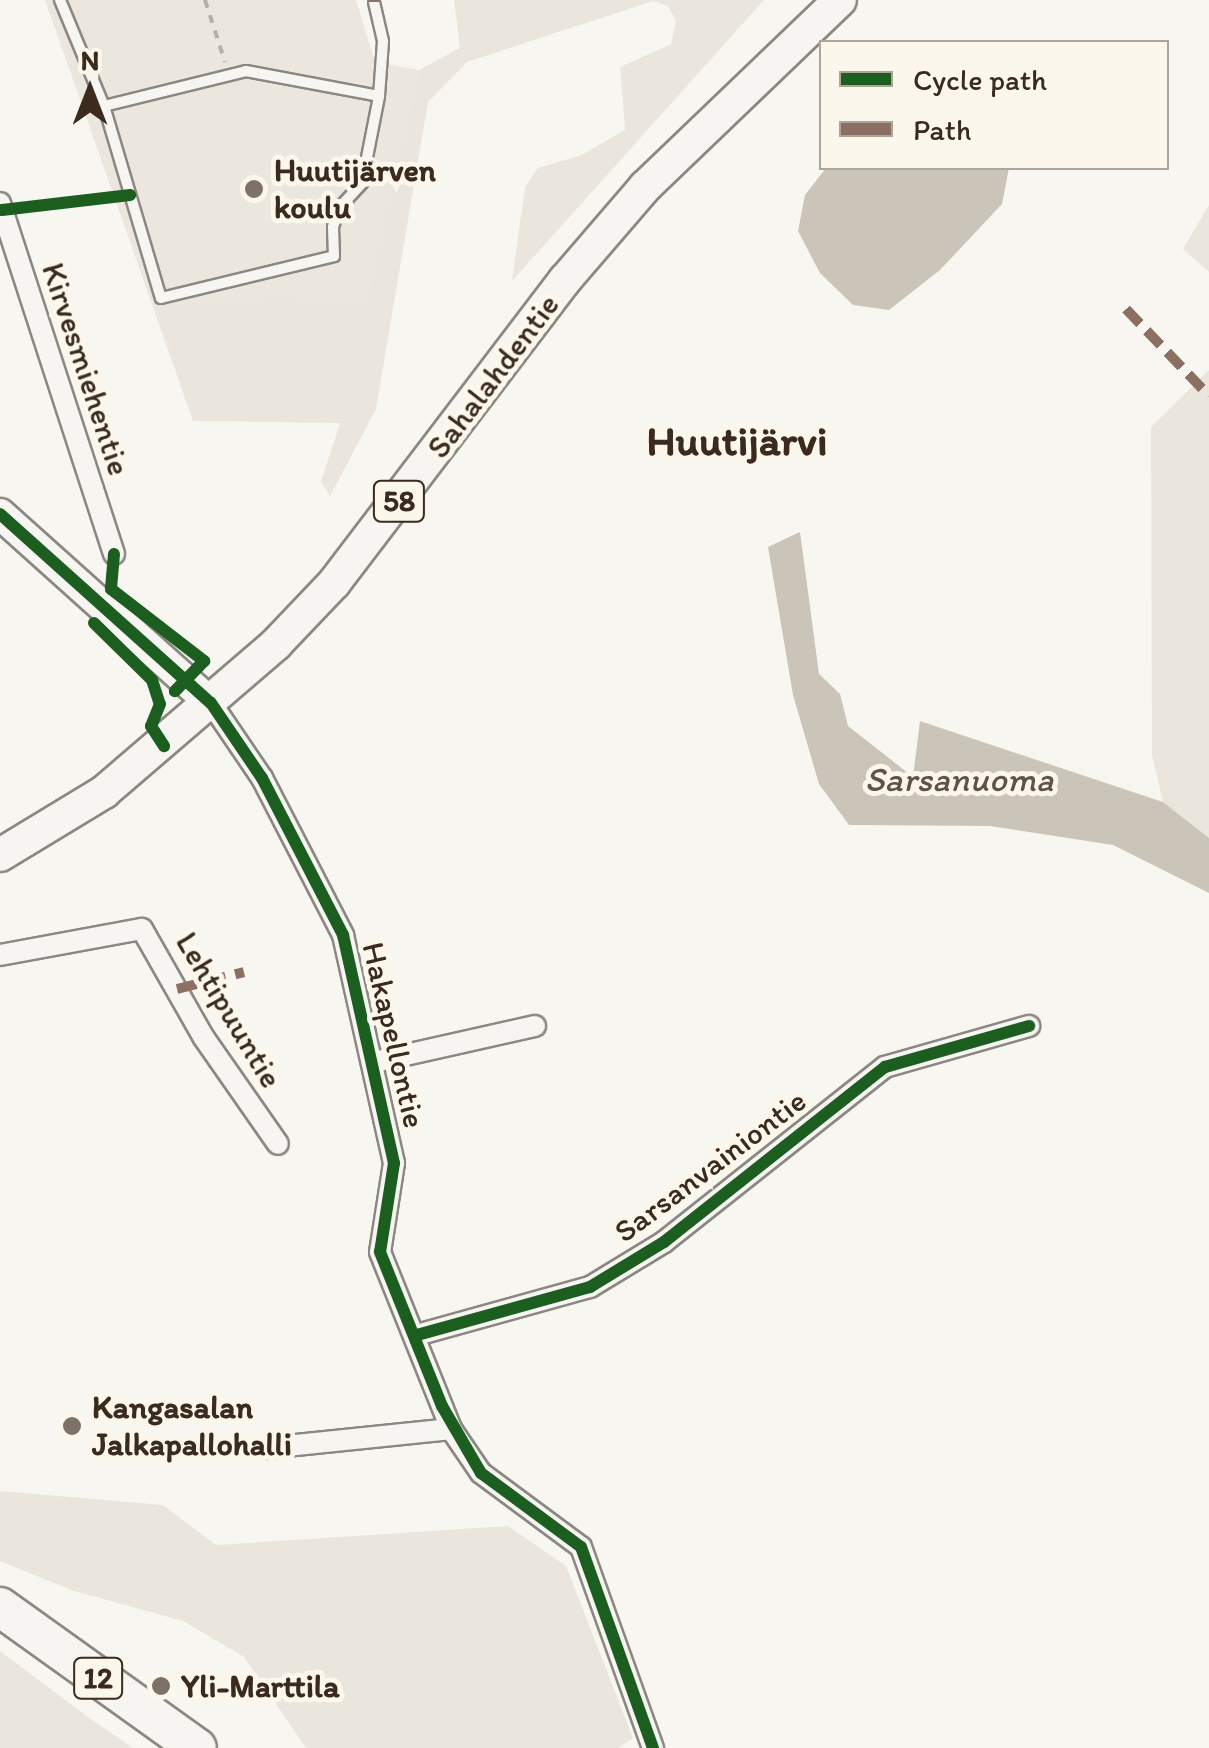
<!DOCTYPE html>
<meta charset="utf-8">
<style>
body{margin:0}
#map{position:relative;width:1209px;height:1748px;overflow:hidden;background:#f8f6f0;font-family:Itim,sans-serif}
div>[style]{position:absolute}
.built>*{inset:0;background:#ebe6de}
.green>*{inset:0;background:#eae6dd}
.water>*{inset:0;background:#cac4b9}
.path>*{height:4px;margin-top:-2px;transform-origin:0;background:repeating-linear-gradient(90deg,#b3b0ac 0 8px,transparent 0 16px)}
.roads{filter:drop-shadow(2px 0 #8b8781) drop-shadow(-2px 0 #8b8781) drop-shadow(0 2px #8b8781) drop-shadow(0 -2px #8b8781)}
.lane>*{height:10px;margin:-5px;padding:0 5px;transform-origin:5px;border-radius:5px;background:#f6f5f1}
.street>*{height:20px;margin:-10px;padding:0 10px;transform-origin:10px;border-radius:10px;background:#f6f5f1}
.secondary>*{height:30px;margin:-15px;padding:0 15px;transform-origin:15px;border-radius:15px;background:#f6f5f1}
.primary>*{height:32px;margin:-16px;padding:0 16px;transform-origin:16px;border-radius:16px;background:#f6f5f1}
.highway>*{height:38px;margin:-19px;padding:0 19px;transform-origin:19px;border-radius:19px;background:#f6f5f1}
.quiet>*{height:10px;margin-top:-5px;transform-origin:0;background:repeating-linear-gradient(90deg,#8d6e63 0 20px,transparent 0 30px)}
.cycleway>*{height:12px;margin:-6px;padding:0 6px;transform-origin:6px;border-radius:6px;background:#1b5e20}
.dots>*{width:28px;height:28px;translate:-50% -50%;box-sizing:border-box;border:5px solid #fbf7ec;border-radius:50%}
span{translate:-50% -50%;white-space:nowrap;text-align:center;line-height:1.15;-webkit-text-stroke:10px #fbf7ec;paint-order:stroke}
.shield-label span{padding:2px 8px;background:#fbf7ec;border:2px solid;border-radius:8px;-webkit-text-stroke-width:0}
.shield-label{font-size:30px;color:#3b2a1e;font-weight:700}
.poi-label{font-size:32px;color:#3b2a1e;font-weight:700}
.left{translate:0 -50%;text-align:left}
.street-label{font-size:32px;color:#3b2a1e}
.water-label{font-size:35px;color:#605246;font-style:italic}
.district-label{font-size:42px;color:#3b2a1e;font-weight:700}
.legend{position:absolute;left:819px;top:40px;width:350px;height:130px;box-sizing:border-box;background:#fbf7ec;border:2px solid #aea59a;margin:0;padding:12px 18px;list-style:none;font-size:30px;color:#3b2a1e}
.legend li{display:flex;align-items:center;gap:20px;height:50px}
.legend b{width:50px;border:2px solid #aea59a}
.north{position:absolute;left:40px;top:40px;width:100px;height:100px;-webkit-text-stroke:8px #fbf7ec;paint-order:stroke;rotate:0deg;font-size:28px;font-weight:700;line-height:40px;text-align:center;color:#3b2a1e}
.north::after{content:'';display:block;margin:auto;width:35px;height:45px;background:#3b2a1e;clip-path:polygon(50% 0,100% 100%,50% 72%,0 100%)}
</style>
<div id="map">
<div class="built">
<i style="clip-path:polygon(45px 0,356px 0,375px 62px,419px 70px,352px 382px,193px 421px)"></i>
</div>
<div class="green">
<i style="clip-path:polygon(454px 0,764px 0,512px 281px,525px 187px,538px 168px,582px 155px,625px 130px,620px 67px,671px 44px,676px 21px,668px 6px,653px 1px,467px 62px,428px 102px,376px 409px,330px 496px,321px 481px,340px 423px,193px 421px,158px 309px,285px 299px,367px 308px,419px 70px,460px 48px)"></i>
<i style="clip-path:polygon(1209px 205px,1209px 272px,1183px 249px)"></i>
<i style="clip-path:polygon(1209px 370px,1209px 838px,1163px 802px,1152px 755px,1151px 427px)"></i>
<i style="clip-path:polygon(0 1491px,163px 1505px,216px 1545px,508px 1526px,566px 1566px,633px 1738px,618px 1748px,306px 1748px,244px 1657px,183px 1621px,71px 1590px,0 1561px)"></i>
<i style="clip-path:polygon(0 1651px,85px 1715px,133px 1748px,0 1748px)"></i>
</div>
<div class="water">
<i style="clip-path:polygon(826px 168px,1009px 168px,1002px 204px,940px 270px,889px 310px,853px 305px,820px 273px,798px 231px,805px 195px)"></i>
<i style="clip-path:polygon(800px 532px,819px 674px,840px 694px,848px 726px,913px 777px,920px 721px,1163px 802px,1209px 838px,1209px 893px,1113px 845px,990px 826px,849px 825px,819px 784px,793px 695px,768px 547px)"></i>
</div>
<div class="path">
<i style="left:205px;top:0;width:65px;rotate:72.1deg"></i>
</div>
<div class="roads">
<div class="lane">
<i style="left:60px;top:0;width:115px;rotate:67.5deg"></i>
<i style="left:104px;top:106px;width:200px;rotate:73.5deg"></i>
<i style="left:161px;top:298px;width:178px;rotate:-13.6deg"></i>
<i style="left:334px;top:256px;width:29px;rotate:-92deg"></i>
<i style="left:333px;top:227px;width:20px;rotate:-72deg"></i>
<i style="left:339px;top:208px;width:34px;rotate:-47deg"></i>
<i style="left:362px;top:183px;width:89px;rotate:-78.9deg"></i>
<i style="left:379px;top:96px;width:55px;rotate:-85.8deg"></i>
<i style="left:383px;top:41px;width:40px;rotate:-103deg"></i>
<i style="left:104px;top:106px;width:146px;rotate:-13.8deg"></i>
<i style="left:246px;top:71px;width:135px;rotate:10.6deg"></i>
</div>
<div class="street">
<i style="left:0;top:203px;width:369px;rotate:72deg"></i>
<i style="left:211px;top:703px;width:91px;rotate:55.8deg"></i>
<i style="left:262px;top:778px;width:177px;rotate:62.7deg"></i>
<i style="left:343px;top:935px;width:234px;rotate:77.4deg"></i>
<i style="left:394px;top:1163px;width:90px;rotate:98.9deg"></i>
<i style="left:380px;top:1252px;width:191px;rotate:68.1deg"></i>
<i style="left:451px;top:1429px;width:53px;rotate:55.7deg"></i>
<i style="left:481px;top:1473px;width:124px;rotate:36.5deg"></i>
<i style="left:581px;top:1547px;width:214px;rotate:70.3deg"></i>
<i style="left:0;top:955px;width:144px;rotate:-10.4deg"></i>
<i style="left:142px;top:929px;width:125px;rotate:60.4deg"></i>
<i style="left:204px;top:1038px;width:129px;rotate:55.1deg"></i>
<i style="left:374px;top:1062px;width:165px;rotate:-12.6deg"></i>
<i style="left:417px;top:1335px;width:180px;rotate:-15.5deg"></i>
<i style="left:590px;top:1287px;width:87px;rotate:-31.3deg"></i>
<i style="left:664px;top:1242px;width:282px;rotate:-38.4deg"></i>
<i style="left:885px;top:1067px;width:150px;rotate:-15.9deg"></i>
<i style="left:267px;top:1448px;width:185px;rotate:-5.9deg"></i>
</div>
<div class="secondary">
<i style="left:0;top:514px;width:283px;rotate:41.9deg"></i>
</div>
<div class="primary">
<i style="left:0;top:855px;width:122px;rotate:-31.2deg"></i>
<i style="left:104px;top:792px;width:227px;rotate:-40.7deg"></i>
<i style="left:276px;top:644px;width:84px;rotate:-46.4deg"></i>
<i style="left:334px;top:583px;width:381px;rotate:-52.7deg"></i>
<i style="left:565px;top:280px;width:123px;rotate:-49.3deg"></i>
<i style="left:645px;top:187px;width:270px;rotate:-43.8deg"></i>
</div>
<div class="highway">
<i style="left:0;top:1607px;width:242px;rotate:35.6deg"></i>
</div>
</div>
<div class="quiet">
<i style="left:374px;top:0;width:2px;rotate:90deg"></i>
<i style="left:1126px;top:309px;width:120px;rotate:46.3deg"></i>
<i style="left:177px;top:989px;width:69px;rotate:-14.2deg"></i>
</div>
<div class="cycleway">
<i style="left:2px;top:210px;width:129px;rotate:-6.7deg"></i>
<i style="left:0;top:514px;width:283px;rotate:41.9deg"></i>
<i style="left:211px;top:703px;width:91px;rotate:55.8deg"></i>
<i style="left:262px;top:778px;width:177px;rotate:62.7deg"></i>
<i style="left:343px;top:935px;width:234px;rotate:77.4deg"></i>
<i style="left:394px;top:1163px;width:90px;rotate:98.9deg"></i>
<i style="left:380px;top:1252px;width:166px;rotate:68.1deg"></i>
<i style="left:442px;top:1406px;width:78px;rotate:59.8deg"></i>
<i style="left:481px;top:1473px;width:124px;rotate:36.5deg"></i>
<i style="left:581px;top:1547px;width:214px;rotate:70.3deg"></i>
<i style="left:114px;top:554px;width:35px;rotate:95deg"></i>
<i style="left:111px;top:589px;width:118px;rotate:37.7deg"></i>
<i style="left:204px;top:661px;width:42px;rotate:134deg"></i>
<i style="left:94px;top:623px;width:81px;rotate:44.5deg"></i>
<i style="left:152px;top:680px;width:25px;rotate:72deg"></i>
<i style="left:160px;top:704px;width:24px;rotate:112deg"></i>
<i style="left:151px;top:726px;width:24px;rotate:57deg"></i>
<i style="left:417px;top:1335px;width:180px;rotate:-15.5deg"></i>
<i style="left:590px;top:1287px;width:87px;rotate:-31.3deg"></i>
<i style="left:664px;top:1242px;width:282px;rotate:-38.4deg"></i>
<i style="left:885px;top:1067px;width:150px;rotate:-15.9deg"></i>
</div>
<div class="dots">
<i style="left:254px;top:189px;background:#7d7168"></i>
<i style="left:72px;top:1426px;background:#7d7168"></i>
<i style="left:161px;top:1686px;background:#7d7168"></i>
</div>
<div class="shield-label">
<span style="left:399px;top:501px">58</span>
<span style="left:98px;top:1678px">12</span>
</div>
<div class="poi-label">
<span class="left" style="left:274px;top:189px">Huutijärven<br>koulu</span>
<span class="left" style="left:92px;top:1426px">Kangasalan<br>Jalkapallohalli</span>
<span class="left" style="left:181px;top:1686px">Yli-Marttila</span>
</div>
<div class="street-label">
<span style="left:86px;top:369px;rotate:72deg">Kirvesmiehentie</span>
<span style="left:493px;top:376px;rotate:-53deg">Sahalahdentie</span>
<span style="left:229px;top:1010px;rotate:59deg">Lehtipuuntie</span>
<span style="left:394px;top:1035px;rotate:77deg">Hakapellontie</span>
<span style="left:710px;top:1166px;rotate:-37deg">Sarsanvainiontie</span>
</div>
<div class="water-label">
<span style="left:959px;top:779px">Sarsanuoma</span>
</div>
<div class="district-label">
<span style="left:737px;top:441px">Huutijärvi</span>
</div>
<ul class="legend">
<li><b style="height:12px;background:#1b5e20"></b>Cycle path</li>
<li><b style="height:12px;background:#8d6e63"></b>Path</li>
</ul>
<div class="north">N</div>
</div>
